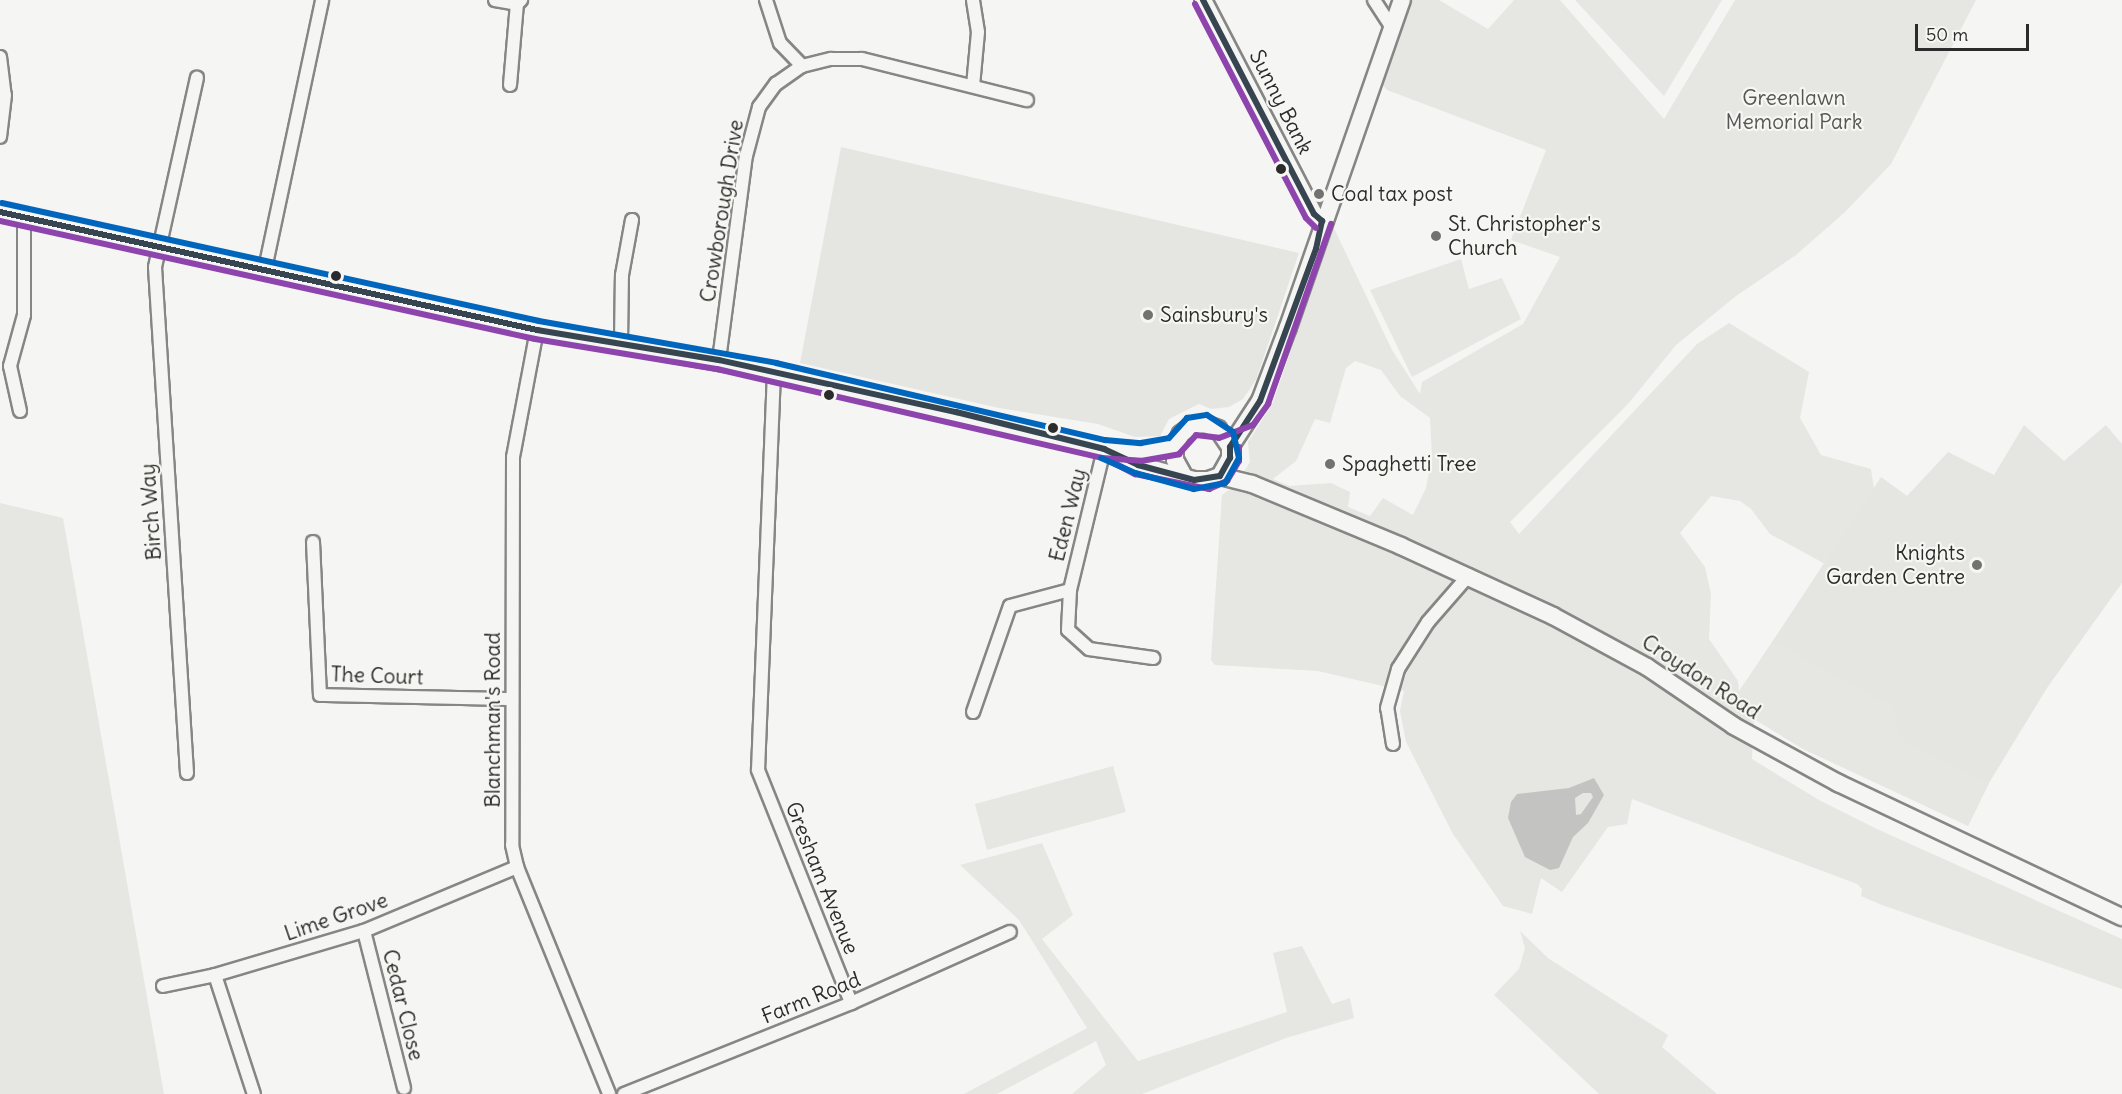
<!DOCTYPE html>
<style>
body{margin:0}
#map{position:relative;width:2122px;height:1094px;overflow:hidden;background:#f5f5f3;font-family:Delius,sans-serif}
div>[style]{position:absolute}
.built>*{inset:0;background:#e5e5e2}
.green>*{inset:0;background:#e6e6e2}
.water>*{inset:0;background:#c3c3c1}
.roads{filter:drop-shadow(2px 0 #868685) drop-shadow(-2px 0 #868685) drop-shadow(0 2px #868685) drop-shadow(0 -2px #868685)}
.street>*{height:12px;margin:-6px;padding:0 6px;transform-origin:6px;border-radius:6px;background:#f5f5f3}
.secondary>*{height:16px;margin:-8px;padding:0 8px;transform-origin:8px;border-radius:8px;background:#f5f5f3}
.bus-1>*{height:6px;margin:-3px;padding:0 3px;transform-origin:3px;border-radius:3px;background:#36454f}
.bus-2>*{height:6px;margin:-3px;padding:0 3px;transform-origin:3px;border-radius:3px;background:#8e44ad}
.bus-3>*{height:6px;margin:-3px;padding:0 3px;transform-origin:3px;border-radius:3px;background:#0065bd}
.dots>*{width:16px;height:16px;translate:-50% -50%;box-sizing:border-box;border:3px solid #f6f6f2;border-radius:50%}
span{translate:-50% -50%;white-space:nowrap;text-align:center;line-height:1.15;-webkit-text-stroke:4.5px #f6f6f2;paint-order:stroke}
.park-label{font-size:21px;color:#565656}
.street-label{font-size:21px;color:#2b2b2b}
.poi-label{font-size:21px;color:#2b2b2b}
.left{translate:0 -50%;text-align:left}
.right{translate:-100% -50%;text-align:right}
.scale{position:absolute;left:1915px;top:24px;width:114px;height:27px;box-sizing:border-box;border:3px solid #2b2b2b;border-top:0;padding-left:8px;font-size:18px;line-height:21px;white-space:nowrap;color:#2b2b2b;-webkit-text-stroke:4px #f6f6f2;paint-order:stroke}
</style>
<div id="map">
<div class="built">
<i style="clip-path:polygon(841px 147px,1299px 253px,1256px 380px,1243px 399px,1229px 407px,1211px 409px,1199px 404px,1169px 419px,1160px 436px,1135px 437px,1098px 424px,999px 408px,800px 363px)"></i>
<i style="clip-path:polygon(2024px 425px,2064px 461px,2106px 425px,2122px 444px,2122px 583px,2047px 688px,1989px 783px,1968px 826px,1739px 692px,1881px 477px,1907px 496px,1948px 452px,1994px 475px)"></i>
</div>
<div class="green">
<i style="clip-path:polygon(evenodd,1410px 0,1439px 0,1488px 29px,1514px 0,1560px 0,1664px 119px,1735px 0,1976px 0,1891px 164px,1845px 212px,1796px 255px,1736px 296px,1676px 345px,1628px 404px,1510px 522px,1519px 534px,1697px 344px,1729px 323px,1809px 372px,1800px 418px,1821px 455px,1871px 469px,1874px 489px,1825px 564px,1770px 534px,1751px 509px,1740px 501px,1711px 496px,1680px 533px,1705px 567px,1711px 594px,1709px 639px,1738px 681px,1739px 691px,1773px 641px,1894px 707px,1900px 739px,1989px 783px,1968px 826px,1803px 749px,1754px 719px,1752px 759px,1819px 800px,1879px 830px,2122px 939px,2122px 989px,1882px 905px,1861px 896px,1862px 889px,1857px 884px,1632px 799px,1627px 824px,1608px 827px,1562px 892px,1541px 878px,1532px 914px,1503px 906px,1453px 834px,1406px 742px,1400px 711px,1404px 691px,1318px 671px,1215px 665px,1211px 660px,1222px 495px,1235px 486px,1250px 462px,1248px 442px,1273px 403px,1332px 224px,1392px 350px,1420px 394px,1422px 382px,1523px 324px,1560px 257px,1511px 240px,1546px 150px,1387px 90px,1381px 83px,1410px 0,1355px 361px,1381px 370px,1400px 396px,1430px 418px,1432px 457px,1426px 488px,1413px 515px,1383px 498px,1370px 516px,1348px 507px,1350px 492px,1331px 483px,1290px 486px,1273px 479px,1296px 461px,1315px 419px,1330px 423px,1346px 368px,1355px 361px)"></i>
<i style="clip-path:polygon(1575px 0,1722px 0,1664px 96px)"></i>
<i style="clip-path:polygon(1461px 259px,1469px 289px,1502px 278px,1521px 319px,1412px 377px,1370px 290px)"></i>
<i style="clip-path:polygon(0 503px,63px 518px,164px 1094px,0 1094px)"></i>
<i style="clip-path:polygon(1113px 766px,1126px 812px,987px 850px,975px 804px)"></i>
<i style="clip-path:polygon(1042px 843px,1073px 915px,1042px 939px,1138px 1061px,1287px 1012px,1273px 953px,1302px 946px,1332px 1004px,1350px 998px,1354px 1018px,1286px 1038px,1142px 1094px,1072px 1094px,1106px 1065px,1096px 1041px,997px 1094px,964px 1094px,1087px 1028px,1019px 920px,960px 865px)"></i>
<i style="clip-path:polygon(1520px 931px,1548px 958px,1668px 1035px,1662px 1047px,1717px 1094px,1599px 1094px,1494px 995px,1519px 969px,1525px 948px)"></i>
</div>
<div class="water">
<i style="clip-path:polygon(evenodd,1594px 778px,1604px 795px,1588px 823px,1573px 837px,1559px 868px,1550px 870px,1525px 857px,1508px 818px,1511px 802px,1517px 794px,1569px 788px,1594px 778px,1583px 793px,1591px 793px,1593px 797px,1581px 814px,1576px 815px,1575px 798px,1583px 793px)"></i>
</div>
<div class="roads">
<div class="street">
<i style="left:495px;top:0;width:22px;rotate:10deg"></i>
<i style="left:517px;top:4px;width:6px;rotate:-45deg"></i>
<i style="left:766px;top:0;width:45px;rotate:72deg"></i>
<i style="left:780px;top:43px;width:32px;rotate:46deg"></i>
<i style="left:1374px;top:0;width:33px;rotate:57deg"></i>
<i style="left:0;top:57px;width:38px;rotate:83deg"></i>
<i style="left:5px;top:95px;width:42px;rotate:96.8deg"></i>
<i style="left:510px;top:85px;width:81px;rotate:-85.1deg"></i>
<i style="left:973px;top:86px;width:54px;rotate:-84.7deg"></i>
<i style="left:978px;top:32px;width:32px;rotate:-99deg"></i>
<i style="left:265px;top:269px;width:275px;rotate:-78deg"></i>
<i style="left:537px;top:330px;width:129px;rotate:100.7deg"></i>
<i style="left:513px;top:457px;width:388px;rotate:90.1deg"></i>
<i style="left:512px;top:845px;width:23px;rotate:77deg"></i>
<i style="left:517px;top:867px;width:245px;rotate:67.9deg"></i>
<i style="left:621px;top:343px;width:68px;rotate:-89.2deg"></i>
<i style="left:622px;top:275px;width:56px;rotate:-79.7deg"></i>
<i style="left:719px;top:360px;width:206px;rotate:-82.5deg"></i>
<i style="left:746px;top:156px;width:51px;rotate:-75.1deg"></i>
<i style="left:759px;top:107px;width:29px;rotate:-54deg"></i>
<i style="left:776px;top:84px;width:32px;rotate:-35deg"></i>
<i style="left:802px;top:66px;width:30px;rotate:-14deg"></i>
<i style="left:831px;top:59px;width:31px"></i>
<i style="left:862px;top:59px;width:170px;rotate:14deg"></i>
<i style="left:774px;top:372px;width:398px;rotate:92.3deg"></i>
<i style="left:758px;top:770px;width:251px;rotate:68.2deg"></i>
<i style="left:20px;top:411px;width:46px;rotate:-102.5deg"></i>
<i style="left:10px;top:366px;width:53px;rotate:-74.6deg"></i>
<i style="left:24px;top:315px;width:98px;rotate:-90deg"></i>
<i style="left:313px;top:542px;width:153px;rotate:87.4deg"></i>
<i style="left:320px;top:695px;width:192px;rotate:1.2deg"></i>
<i style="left:1070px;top:590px;width:40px;rotate:92.9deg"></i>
<i style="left:1068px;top:630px;width:28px;rotate:42deg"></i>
<i style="left:1089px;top:649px;width:65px;rotate:8deg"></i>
<i style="left:973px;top:712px;width:112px;rotate:-70.8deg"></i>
<i style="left:1010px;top:606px;width:62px;rotate:-14.9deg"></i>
<i style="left:1070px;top:590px;width:145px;rotate:-76.4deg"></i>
<i style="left:1393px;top:744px;width:36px;rotate:-99deg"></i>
<i style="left:1387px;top:708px;width:41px;rotate:-74.2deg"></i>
<i style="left:1398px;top:669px;width:56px;rotate:-57.4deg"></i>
<i style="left:1428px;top:622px;width:62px;rotate:-48.9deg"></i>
<i style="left:187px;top:773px;width:507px;rotate:-93.62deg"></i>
<i style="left:155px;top:267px;width:194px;rotate:-77.5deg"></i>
<i style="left:364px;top:931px;width:162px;rotate:75.7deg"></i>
<i style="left:215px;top:975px;width:125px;rotate:71.9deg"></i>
<i style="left:163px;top:986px;width:53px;rotate:-11.9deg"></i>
<i style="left:215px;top:975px;width:155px;rotate:-16.5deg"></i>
<i style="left:364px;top:931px;width:166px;rotate:-22.7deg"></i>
<i style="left:624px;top:1094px;width:245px;rotate:-21.8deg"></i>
<i style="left:851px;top:1003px;width:174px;rotate:-24.1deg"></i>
</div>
<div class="secondary">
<i style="left:1203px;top:0;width:241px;rotate:62.6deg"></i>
<i style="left:1314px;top:214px;width:11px;rotate:41deg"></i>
<i style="left:0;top:212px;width:550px;rotate:12.39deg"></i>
<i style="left:537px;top:330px;width:241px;rotate:10deg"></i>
<i style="left:774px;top:372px;width:339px;rotate:13.1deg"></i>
<i style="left:1104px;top:449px;width:37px;rotate:5deg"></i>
<i style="left:1141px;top:452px;width:35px;rotate:-10deg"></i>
<i style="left:1230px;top:447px;width:55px;rotate:-56.9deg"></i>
<i style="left:1260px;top:401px;width:79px;rotate:-69.3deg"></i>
<i style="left:1288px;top:327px;width:346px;rotate:-70.8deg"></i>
<i style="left:1113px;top:453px;width:28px;rotate:26deg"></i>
<i style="left:1138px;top:465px;width:58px;rotate:15deg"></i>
<i style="left:1194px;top:480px;width:14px"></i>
<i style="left:1208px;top:480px;width:13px;rotate:-18deg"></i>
<i style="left:1220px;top:476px;width:21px;rotate:-61deg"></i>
<i style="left:1230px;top:458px;width:11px;rotate:-90deg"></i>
<i style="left:1230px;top:447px;width:22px;rotate:-124deg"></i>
<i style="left:1218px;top:429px;width:14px;rotate:-159deg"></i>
<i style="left:1205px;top:424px;width:13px;rotate:171deg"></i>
<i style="left:1192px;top:426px;width:14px;rotate:144deg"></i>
<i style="left:1181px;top:434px;width:13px;rotate:117deg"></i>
<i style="left:1175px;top:446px;width:14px;rotate:90deg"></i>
<i style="left:1175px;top:460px;width:18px;rotate:61deg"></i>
<i style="left:1220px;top:476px;width:33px;rotate:14deg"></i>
<i style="left:1252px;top:484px;width:161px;rotate:22.6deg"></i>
<i style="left:1401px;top:546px;width:167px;rotate:24.7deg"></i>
<i style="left:1553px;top:616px;width:107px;rotate:28.5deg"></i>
<i style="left:1647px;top:667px;width:105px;rotate:34.1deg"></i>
<i style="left:1734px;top:726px;width:119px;rotate:28.7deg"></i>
<i style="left:1838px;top:783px;width:314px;rotate:25.3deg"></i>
</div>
</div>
<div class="bus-1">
<i style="left:1203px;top:0;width:241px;rotate:62.6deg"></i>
<i style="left:1314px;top:214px;width:11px;rotate:41deg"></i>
<i style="left:0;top:212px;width:550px;rotate:12.39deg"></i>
<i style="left:537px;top:330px;width:184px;rotate:9.4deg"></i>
<i style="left:719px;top:360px;width:243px;rotate:12.4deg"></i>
<i style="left:956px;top:412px;width:153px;rotate:14deg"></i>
<i style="left:1104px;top:449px;width:38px;rotate:25deg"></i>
<i style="left:1138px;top:465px;width:58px;rotate:15deg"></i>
<i style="left:1194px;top:480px;width:26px;rotate:-9deg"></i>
<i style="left:1220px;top:476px;width:21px;rotate:-61deg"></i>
<i style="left:1230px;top:458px;width:11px;rotate:-90deg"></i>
<i style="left:1230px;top:447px;width:55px;rotate:-56.9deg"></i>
<i style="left:1260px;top:401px;width:162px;rotate:-69.8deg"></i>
<i style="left:1316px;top:249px;width:29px;rotate:-78deg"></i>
</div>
<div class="bus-2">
<i style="left:1195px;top:4px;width:241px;rotate:62.6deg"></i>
<i style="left:1306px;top:218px;width:14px;rotate:45deg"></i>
<i style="left:0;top:221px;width:548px;rotate:12.44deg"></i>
<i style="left:535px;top:339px;width:184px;rotate:9.4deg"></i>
<i style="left:717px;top:369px;width:395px;rotate:13deg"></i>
<i style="left:1102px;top:458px;width:39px;rotate:4deg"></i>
<i style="left:1141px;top:461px;width:39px;rotate:-10deg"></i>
<i style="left:1179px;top:454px;width:25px;rotate:-48deg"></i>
<i style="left:1196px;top:435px;width:23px;rotate:7deg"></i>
<i style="left:1219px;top:438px;width:36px;rotate:-21deg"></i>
<i style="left:1253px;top:425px;width:26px;rotate:-54deg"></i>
<i style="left:1268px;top:404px;width:191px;rotate:-70.7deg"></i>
<i style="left:1114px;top:463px;width:24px;rotate:28deg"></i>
<i style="left:1135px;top:474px;width:76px;rotate:11.5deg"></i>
<i style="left:1209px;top:489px;width:20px;rotate:-24deg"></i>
<i style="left:1227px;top:481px;width:23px;rotate:-59deg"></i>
<i style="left:1239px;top:461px;width:14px;rotate:-90deg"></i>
</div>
<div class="bus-3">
<i style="left:2px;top:203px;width:550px;rotate:12.39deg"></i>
<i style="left:539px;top:321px;width:241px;rotate:10deg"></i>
<i style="left:776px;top:363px;width:338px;rotate:13.2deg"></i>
<i style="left:1105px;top:440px;width:36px;rotate:5deg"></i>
<i style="left:1141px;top:443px;width:28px;rotate:-10deg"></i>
<i style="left:1169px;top:438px;width:27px;rotate:-48deg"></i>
<i style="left:1187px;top:418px;width:20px;rotate:-9deg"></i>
<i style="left:1207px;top:415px;width:31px;rotate:33deg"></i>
<i style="left:1233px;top:432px;width:27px;rotate:77deg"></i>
<i style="left:1239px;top:458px;width:29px;rotate:119deg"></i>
<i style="left:1225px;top:483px;width:32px;rotate:169deg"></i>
<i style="left:1194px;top:489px;width:61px;rotate:-164.8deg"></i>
<i style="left:1135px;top:473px;width:37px;rotate:-156deg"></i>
</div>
<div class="dots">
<i style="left:1281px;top:169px;background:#2b2b2b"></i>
<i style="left:1319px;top:194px;background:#727271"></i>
<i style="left:1436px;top:236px;background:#727271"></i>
<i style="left:336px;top:276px;background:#2b2b2b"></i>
<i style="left:1148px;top:315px;background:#727271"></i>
<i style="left:829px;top:395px;background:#2b2b2b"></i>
<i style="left:1053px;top:428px;background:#2b2b2b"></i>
<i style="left:1330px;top:464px;background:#727271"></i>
<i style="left:1977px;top:565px;background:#727271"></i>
</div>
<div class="park-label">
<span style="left:1794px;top:110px">Greenlawn<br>Memorial Park</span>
</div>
<div class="street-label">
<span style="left:1281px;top:102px;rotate:63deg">Sunny Bank</span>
<span style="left:722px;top:211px;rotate:-81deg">Crowborough Drive</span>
<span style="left:151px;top:512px;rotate:-94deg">Birch Way</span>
<span style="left:1068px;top:515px;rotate:-76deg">Eden Way</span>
<span style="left:377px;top:676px;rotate:2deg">The Court</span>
<span style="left:1701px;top:677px;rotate:33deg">Croydon Road</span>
<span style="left:493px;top:720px;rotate:-90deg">Blanchman's Road</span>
<span style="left:822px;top:878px;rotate:68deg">Gresham Avenue</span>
<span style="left:336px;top:917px;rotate:-19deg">Lime Grove</span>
<span style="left:811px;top:998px;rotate:-22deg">Farm Road</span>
<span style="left:403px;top:1005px;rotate:76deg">Cedar Close</span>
</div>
<div class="poi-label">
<span class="left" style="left:1331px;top:194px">Coal tax post</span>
<span class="left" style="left:1448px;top:236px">St. Christopher's<br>Church</span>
<span class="left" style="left:1160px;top:315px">Sainsbury's</span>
<span class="left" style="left:1342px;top:464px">Spaghetti Tree</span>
<span class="right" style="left:1965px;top:565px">Knights<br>Garden Centre</span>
</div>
<div class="scale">50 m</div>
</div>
